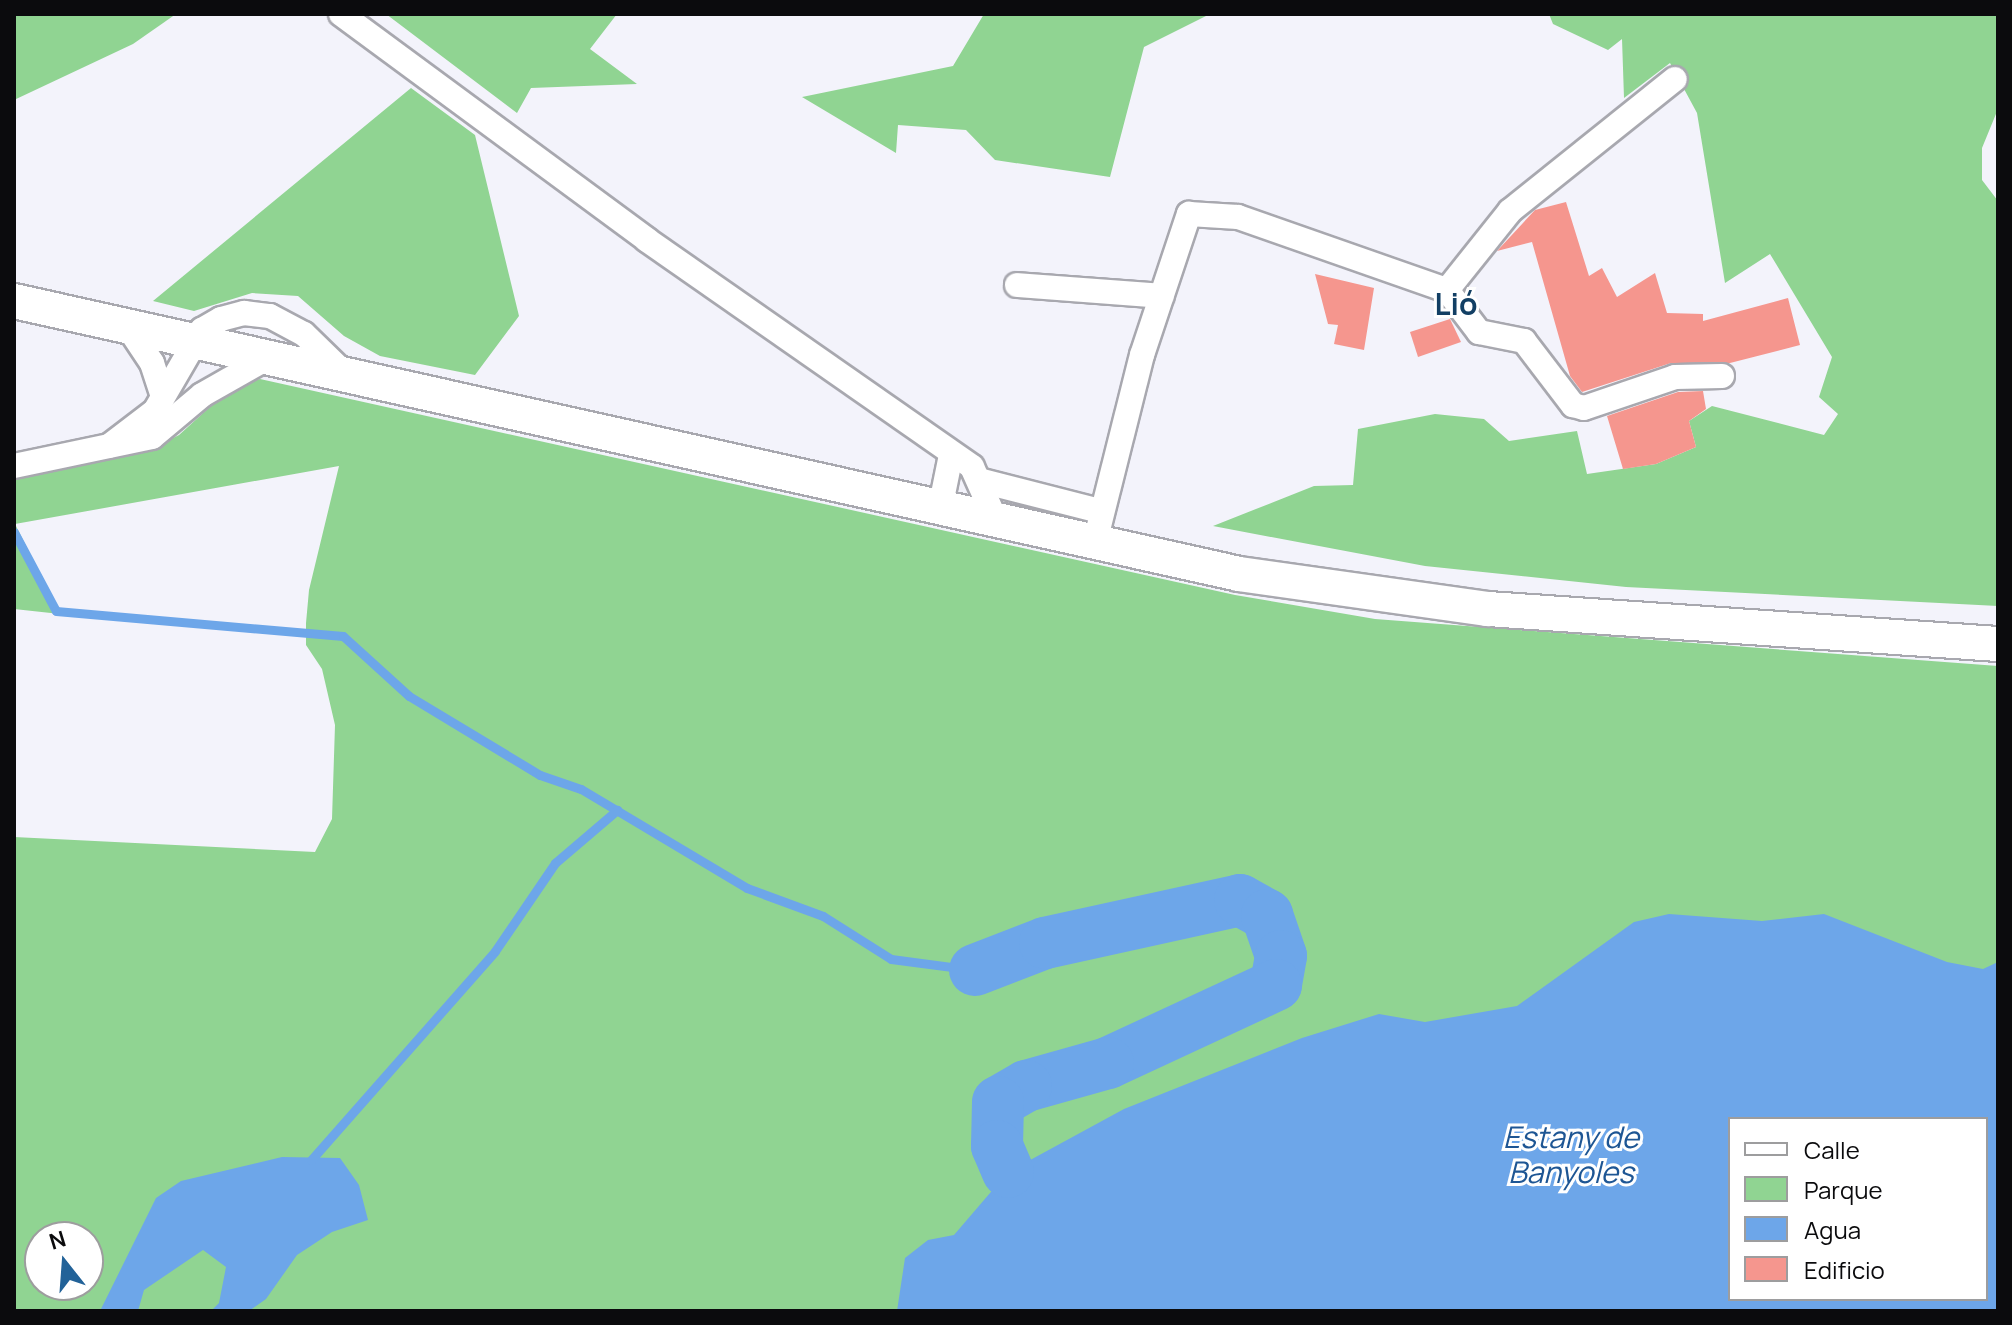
<!DOCTYPE html>
<meta charset="utf-8">
<style>
body{margin:0}
#map{position:relative;width:2012px;height:1325px;overflow:hidden;background:#f3f3fb;font-family:Manrope,sans-serif}
div>[style]{position:absolute}
.green>*{inset:0;background:#90d492}
.water>*{inset:0;background:#6da6e9}
.stream>*{height:9px;margin:-4.5px;padding:0 4.5px;transform-origin:4.5px;border-radius:4.5px;background:#6da6e9}
.river>*{height:52px;margin:-26px;padding:0 26px;transform-origin:26px;border-radius:26px;background:#6da6e9}
.building>*{inset:0;background:#f5968e}
.roads{filter:drop-shadow(2px 0 #a8a8af) drop-shadow(-2px 0 #a8a8af) drop-shadow(0 2px #a8a8af) drop-shadow(0 -2px #a8a8af)}
.minor>*{height:24px;margin:-12px;padding:0 12px;transform-origin:12px;border-radius:12px;background:#fff}
.secondary>*{height:34px;margin:-17px;padding:0 17px;transform-origin:17px;border-radius:17px;background:#fff}
span{translate:-50% -50%;white-space:nowrap;text-align:center;line-height:1.15;-webkit-text-stroke:6px #fff;paint-order:stroke}
.neighbourhood-label{font-size:30px;color:#123f64;font-weight:700}
.water-label{font-size:30px;color:#1e5694;font-style:italic}
.frame{position:absolute;inset:0;border:16px solid #0b0b0d;pointer-events:none}
.legend{position:absolute;left:1728px;top:1117px;width:260px;height:184px;box-sizing:border-box;background:#fff;border:2px solid #9d9d9e;margin:0;padding:10px 14px;list-style:none;font-size:24px;color:#0b0b0d}
.legend li{display:flex;align-items:center;gap:16px;height:40px}
.legend b{width:40px;border:2px solid #9d9d9e}
.north{position:absolute;left:24px;top:1221px;width:80px;height:80px;box-sizing:border-box;background:#fff;border:2px solid #9d9d9e;border-radius:50%;rotate:343deg;font-size:22px;font-weight:700;line-height:32px;text-align:center;color:#0b0b0d}
.north::after{content:'';display:block;margin:auto;width:28px;height:36px;background:#226298;clip-path:polygon(50% 0,100% 100%,50% 72%,0 100%)}
</style>
<div id="map">
<div class="green">
<i style="clip-path:polygon(14px 14px,176px 14px,133px 44px,14px 100px)"></i>
<i style="clip-path:polygon(386px 14px,617px 14px,590px 49px,637px 84px,531px 88px,517px 113px)"></i>
<i style="clip-path:polygon(984px 14px,1210px 14px,1144px 47px,1110px 177px,995px 160px,966px 130px,898px 125px,896px 153px,802px 97px,953px 66px)"></i>
<i style="clip-path:polygon(1549px 14px,1998px 14px,1998px 109px,1982px 148px,1982px 180px,1998px 201px,1998px 606px,1626px 587px,1425px 566px,1213px 526px,1314px 486px,1353px 485px,1358px 429px,1435px 414px,1484px 419px,1509px 441px,1577px 431px,1587px 474px,1656px 464px,1696px 447px,1689px 421px,1712px 406px,1824px 435px,1838px 414px,1819px 397px,1832px 357px,1770px 254px,1725px 283px,1697px 113px,1670px 63px,1624px 98px,1622px 39px,1608px 50px,1553px 24px)"></i>
<i style="clip-path:polygon(411px 88px,475px 135px,519px 316px,475px 375px,380px 356px,344px 336px,298px 296px,252px 293px,194px 311px,153px 301px)"></i>
<i style="clip-path:polygon(evenodd,260px 379px,1235px 595px,1375px 619px,1998px 666px,1998px 980px,1584px 977px,925px 1311px,14px 1311px,14px 837px,315px 852px,332px 819px,335px 725px,322px 669px,306px 645px,306px 623px,309px 590px,339px 466px,15px 524px,60px 614px,14px 609px,14px 479px,149px 450px,179px 435px,233px 386px,260px 379px,40px 1237px,88px 1237px,88px 1285px,40px 1285px,40px 1237px)"></i>
</div>
<div class="water">
<i style="clip-path:polygon(evenodd,1669px 914px,1762px 921px,1824px 914px,1947px 962px,1983px 969px,1998px 962px,1998px 1311px,897px 1311px,905px 1258px,928px 1240px,954px 1235px,1008px 1172px,1124px 1109px,1302px 1038px,1379px 1014px,1425px 1022px,1517px 1006px,1634px 922px,1669px 914px,1730px 1119px,1986px 1119px,1986px 1299px,1730px 1299px,1730px 1119px)"></i>
<i style="clip-path:polygon(282px 1157px,340px 1158px,359px 1185px,368px 1220px,332px 1232px,297px 1255px,266px 1299px,249px 1311px,211px 1311px,219px 1303px,226px 1267px,203px 1250px,144px 1290px,138px 1311px,100px 1311px,156px 1198px,181px 1181px)"></i>
</div>
<div class="stream">
<i style="left:14px;top:532px;width:89px;rotate:62deg"></i>
<i style="left:56px;top:611px;width:288px;rotate:5deg"></i>
<i style="left:343px;top:636px;width:89px;rotate:42.3deg"></i>
<i style="left:409px;top:696px;width:153px;rotate:31.1deg"></i>
<i style="left:540px;top:775px;width:43px;rotate:18.9deg"></i>
<i style="left:581px;top:789px;width:193px;rotate:30.8deg"></i>
<i style="left:747px;top:888px;width:81px;rotate:20.2deg"></i>
<i style="left:823px;top:916px;width:80px;rotate:32.3deg"></i>
<i style="left:891px;top:959px;width:85px;rotate:7.5deg"></i>
<i style="left:311px;top:1160px;width:278px;rotate:-48.6deg"></i>
<i style="left:495px;top:951px;width:107px;rotate:-55.7deg"></i>
<i style="left:555px;top:863px;width:82px;rotate:-40.5deg"></i>
</div>
<div class="river">
<i style="left:975px;top:970px;width:75px;rotate:-21.1deg"></i>
<i style="left:1045px;top:943px;width:200px;rotate:-12.4deg"></i>
<i style="left:1240px;top:900px;width:31px;rotate:29deg"></i>
<i style="left:1267px;top:915px;width:43px;rotate:71.1deg"></i>
<i style="left:1281px;top:956px;width:29px;rotate:100deg"></i>
<i style="left:1276px;top:985px;width:185px;rotate:155.1deg"></i>
<i style="left:1108px;top:1063px;width:85px;rotate:164.3deg"></i>
<i style="left:1026px;top:1086px;width:32px;rotate:150deg"></i>
<i style="left:998px;top:1102px;width:44px;rotate:91.3deg"></i>
<i style="left:997px;top:1146px;width:28px;rotate:67deg"></i>
</div>
<div class="building">
<i style="clip-path:polygon(1566px 202px,1589px 276px,1602px 268px,1617px 297px,1655px 273px,1667px 313px,1703px 314px,1703px 321px,1788px 298px,1800px 345px,1730px 363px,1671px 363px,1582px 392px,1570px 376px,1532px 242px,1497px 251px,1535px 210px)"></i>
<i style="clip-path:polygon(1315px 274px,1374px 288px,1364px 350px,1334px 344px,1338px 325px,1328px 324px)"></i>
<i style="clip-path:polygon(1450px 319px,1461px 342px,1418px 357px,1410px 332px)"></i>
<i style="clip-path:polygon(1703px 391px,1706px 409px,1689px 421px,1696px 447px,1656px 464px,1623px 469px,1607px 416px,1678px 392px)"></i>
</div>
<div class="roads">
<div class="minor">
<i style="left:341px;top:14px;width:380px;rotate:36.4deg"></i>
<i style="left:647px;top:240px;width:396px;rotate:34.9deg"></i>
<i style="left:972px;top:467px;width:59px;rotate:66deg"></i>
<i style="left:1017px;top:285px;width:145px;rotate:4.3deg"></i>
<i style="left:1447px;top:290px;width:101px;rotate:-51.4deg"></i>
<i style="left:1510px;top:211px;width:211px;rotate:-38.7deg"></i>
<i style="left:128px;top:327px;width:43px;rotate:56.3deg"></i>
<i style="left:152px;top:363px;width:33px;rotate:72deg"></i>
<i style="left:109px;top:446px;width:58px;rotate:-37.3deg"></i>
<i style="left:155px;top:411px;width:94px;rotate:-59.9deg"></i>
<i style="left:202px;top:330px;width:22px;rotate:-30deg"></i>
<i style="left:221px;top:319px;width:24px;rotate:-15deg"></i>
<i style="left:244px;top:313px;width:26px;rotate:7deg"></i>
<i style="left:270px;top:316px;width:38px;rotate:28deg"></i>
<i style="left:304px;top:334px;width:56px;rotate:44.3deg"></i>
<i style="left:14px;top:466px;width:141px;rotate:-11.9deg"></i>
<i style="left:152px;top:437px;width:65px;rotate:-40deg"></i>
<i style="left:202px;top:395px;width:75px;rotate:-29.6deg"></i>
<i style="left:982px;top:481px;width:122px;rotate:14.3deg"></i>
<i style="left:940px;top:509px;width:55px;rotate:-78.5deg"></i>
<i style="left:1095px;top:542px;width:193px;rotate:-75.9deg"></i>
<i style="left:1142px;top:355px;width:149px;rotate:-71.6deg"></i>
<i style="left:1189px;top:214px;width:49px;rotate:3.5deg"></i>
<i style="left:1238px;top:217px;width:221px;rotate:19.3deg"></i>
<i style="left:1447px;top:290px;width:53px;rotate:52.7deg"></i>
<i style="left:1479px;top:332px;width:46px;rotate:11.3deg"></i>
<i style="left:1524px;top:341px;width:81px;rotate:52.6deg"></i>
<i style="left:1573px;top:405px;width:11px;rotate:15deg"></i>
<i style="left:1584px;top:408px;width:96px;rotate:-18.8deg"></i>
<i style="left:1675px;top:377px;width:47px;rotate:-1.2deg"></i>
</div>
<div class="secondary">
<i style="left:14px;top:301px;width:1255px;rotate:12.56deg"></i>
<i style="left:1239px;top:574px;width:251px;rotate:8deg"></i>
<i style="left:1488px;top:609px;width:511px;rotate:3.93deg"></i>
</div>
</div>
<div class="neighbourhood-label">
<span style="left:1456px;top:304px">Lió</span>
</div>
<div class="water-label">
<span style="left:1571px;top:1154px">Estany de<br>Banyoles</span>
</div>
<div class="frame"></div>
<ul class="legend">
<li><b style="height:10px;background:#fff"></b>Calle</li>
<li><b style="height:22px;background:#90d492"></b>Parque</li>
<li><b style="height:22px;background:#6da6e9"></b>Agua</li>
<li><b style="height:22px;background:#f5968e"></b>Edificio</li>
</ul>
<div class="north">N</div>
</div>
